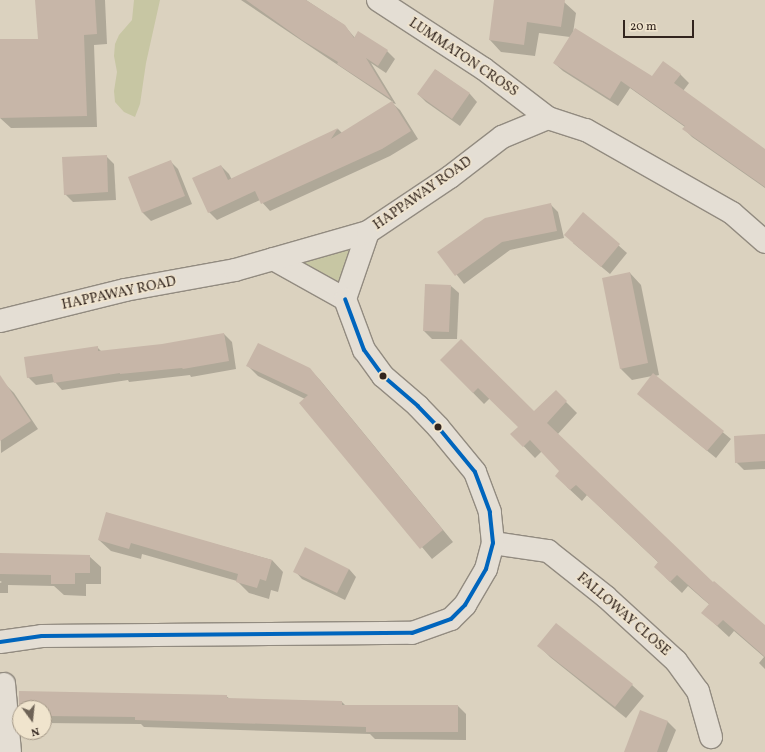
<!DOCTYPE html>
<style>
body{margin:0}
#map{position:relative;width:765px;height:752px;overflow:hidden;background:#dbd2bf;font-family:Vollkorn,serif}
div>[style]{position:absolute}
.green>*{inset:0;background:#c7c6a3}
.shadow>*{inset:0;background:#0003}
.building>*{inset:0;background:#c7b6a8}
.roads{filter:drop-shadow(1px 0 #928b80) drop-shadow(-1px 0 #928b80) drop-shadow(0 1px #928b80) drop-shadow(0 -1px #928b80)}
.minor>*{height:22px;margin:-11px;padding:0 11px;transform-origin:11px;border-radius:11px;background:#e4ded4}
.bus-1>*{height:4px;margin:-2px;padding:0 2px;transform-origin:2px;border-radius:2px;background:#0065bd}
.dots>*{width:11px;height:11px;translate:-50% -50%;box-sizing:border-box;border:2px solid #f0e4cd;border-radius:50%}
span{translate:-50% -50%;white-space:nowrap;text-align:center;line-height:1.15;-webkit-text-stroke:3px #f0e4cd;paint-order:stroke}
.street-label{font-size:14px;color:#32251e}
.north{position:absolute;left:12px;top:700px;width:40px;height:40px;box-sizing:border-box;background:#f0e4cd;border:1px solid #a49887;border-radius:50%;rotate:165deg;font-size:11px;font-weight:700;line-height:16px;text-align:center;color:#32251e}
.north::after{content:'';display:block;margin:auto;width:14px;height:18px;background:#6d6256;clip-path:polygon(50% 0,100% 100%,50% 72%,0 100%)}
.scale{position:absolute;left:623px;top:20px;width:71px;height:18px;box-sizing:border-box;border:2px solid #32251e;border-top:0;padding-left:5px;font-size:12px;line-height:14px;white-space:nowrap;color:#32251e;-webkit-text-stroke:3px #f0e4cd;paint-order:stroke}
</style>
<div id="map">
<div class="green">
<i style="clip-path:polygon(134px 0,160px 0,146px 63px,140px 104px,135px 117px,124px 112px,115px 102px,114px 91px,117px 72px,114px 56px,115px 44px,119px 35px,132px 20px)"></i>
<i style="clip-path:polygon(368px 232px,345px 299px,273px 259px)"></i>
</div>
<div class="shadow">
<i style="clip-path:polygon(36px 0,105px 0,107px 44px,94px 45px,97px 127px,11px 128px,0 118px,0 40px,39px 40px)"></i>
<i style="clip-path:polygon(241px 0,306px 0,344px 25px,355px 38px,358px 33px,387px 51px,395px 59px,386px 73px,371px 63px,396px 104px,392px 103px,400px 110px,418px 139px,390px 156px,270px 211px,260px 200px,217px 220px,209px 212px,221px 166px,229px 174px,232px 180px,338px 129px,342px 133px,393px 102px)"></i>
<i style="clip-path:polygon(495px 0,564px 2px,576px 13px,573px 33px,652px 77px,680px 74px,689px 83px,683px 91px,765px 150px,765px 188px,692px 137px,684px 129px,685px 127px,630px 88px,618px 106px,563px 71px,554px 63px,570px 37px,539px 33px,535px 56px,501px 52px,490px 40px)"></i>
<i style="clip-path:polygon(436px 70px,470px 94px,477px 102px,460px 126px,426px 102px,418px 94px)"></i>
<i style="clip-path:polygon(106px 156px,114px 164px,116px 200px,73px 202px,65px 194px)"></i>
<i style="clip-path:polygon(170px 161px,178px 169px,192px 204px,151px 221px,143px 213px,129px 178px)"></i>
<i style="clip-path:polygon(550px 204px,558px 212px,564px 238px,510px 250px,464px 284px,439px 252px)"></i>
<i style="clip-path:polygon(583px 214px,627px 253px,610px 274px,573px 243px)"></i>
<i style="clip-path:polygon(630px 273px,641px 285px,659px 375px,655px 376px,731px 439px,716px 458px,638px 394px,652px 376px,632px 380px,621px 369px)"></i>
<i style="clip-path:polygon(451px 286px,459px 293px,457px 339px,432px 339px,424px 331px)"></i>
<i style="clip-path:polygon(224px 334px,232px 342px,236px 369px,191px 377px,190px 375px,129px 382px,128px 380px,62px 390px,55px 382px,36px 385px,28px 377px,97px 347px,102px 352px,162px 345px)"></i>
<i style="clip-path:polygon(441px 360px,534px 412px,556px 392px,577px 413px,557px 435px,713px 584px,765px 626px,765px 669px,759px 663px,764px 657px,734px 631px,729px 637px,703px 613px,710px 605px,704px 600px,688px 586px,682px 593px,666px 578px,659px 563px,587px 495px,582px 501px,567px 487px,560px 471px,542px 451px,535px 458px,512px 434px,519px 427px,490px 398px,484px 404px)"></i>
<i style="clip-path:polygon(248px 366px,309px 369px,320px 380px,453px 542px,432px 559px,301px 403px,305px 399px,258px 376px)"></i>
<i style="clip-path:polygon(6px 385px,14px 393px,38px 429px,1px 453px,0 389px)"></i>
<i style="clip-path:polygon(765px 435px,765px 469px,744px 470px,736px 462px)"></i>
<i style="clip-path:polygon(107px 514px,272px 560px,283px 572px,278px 592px,271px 590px,269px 599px,249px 593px,237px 581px,142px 554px,141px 559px,111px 551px,99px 540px)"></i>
<i style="clip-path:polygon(0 554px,89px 556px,101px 567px,101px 584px,86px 584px,86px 596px,64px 595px,54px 586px,8px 585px,8px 593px,0 593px,0 583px,2px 582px,0 581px)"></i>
<i style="clip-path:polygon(349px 569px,356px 577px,345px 600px,302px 579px,295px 571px)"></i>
<i style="clip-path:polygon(556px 624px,632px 685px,644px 696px,626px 718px,550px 657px,539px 646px)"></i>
<i style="clip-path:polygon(226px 696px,230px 699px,342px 702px,346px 706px,458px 706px,466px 714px,466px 740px,375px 739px,370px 734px,144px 727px,141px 724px,44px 723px,44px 708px,20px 708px)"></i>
<i style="clip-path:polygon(640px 712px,668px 722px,676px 730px,667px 752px,625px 752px)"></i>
</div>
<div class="building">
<i style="clip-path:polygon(35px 0,95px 0,97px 34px,84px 35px,87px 116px,0 118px,0 39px,38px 39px)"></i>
<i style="clip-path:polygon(246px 0,306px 0,345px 25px,354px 38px,358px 31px,388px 50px,378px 66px,366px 58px,391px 99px,337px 64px,338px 62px,302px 40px)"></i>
<i style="clip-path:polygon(494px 0,565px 0,561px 27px,527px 22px,524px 45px,489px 40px)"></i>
<i style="clip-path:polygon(575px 28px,652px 76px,663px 61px,681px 74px,674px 83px,765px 149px,765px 187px,682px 129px,685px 126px,621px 81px,610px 99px,553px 63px)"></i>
<i style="clip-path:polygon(435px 69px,470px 93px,452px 119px,417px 94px)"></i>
<i style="clip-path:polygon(392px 101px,411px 131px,382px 149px,261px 204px,255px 191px,208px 213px,192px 178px,221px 165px,228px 180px,338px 128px,331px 139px)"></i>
<i style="clip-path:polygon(107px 155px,108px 192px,64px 195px,62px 157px)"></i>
<i style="clip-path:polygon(171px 160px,185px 196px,142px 213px,128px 177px)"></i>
<i style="clip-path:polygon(551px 203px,557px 231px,502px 242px,455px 276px,437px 252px,485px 218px)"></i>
<i style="clip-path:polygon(583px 212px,620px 244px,601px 267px,564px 235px)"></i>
<i style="clip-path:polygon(630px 272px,648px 363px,620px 369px,602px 278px)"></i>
<i style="clip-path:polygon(425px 284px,451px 285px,449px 332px,423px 331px)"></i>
<i style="clip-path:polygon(224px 333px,229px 361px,183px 369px,182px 368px,120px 374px,120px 373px,54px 383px,52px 374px,27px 378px,24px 357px,98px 346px,98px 351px,162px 344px)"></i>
<i style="clip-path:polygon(461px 339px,534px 411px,556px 390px,567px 401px,547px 423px,713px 582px,714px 581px,765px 625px,765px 657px,723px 620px,717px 626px,701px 613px,709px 604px,677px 575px,670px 582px,654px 567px,658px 562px,576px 485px,570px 490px,555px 476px,559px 471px,530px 440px,523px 447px,510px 434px,518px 427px,478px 388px,473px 393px,440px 360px)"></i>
<i style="clip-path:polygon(258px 343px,310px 368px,443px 530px,420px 549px,299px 403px,308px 395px,246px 366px)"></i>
<i style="clip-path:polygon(653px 373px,724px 431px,707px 451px,637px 394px)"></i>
<i style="clip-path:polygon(0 375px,31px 421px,0 441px)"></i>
<i style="clip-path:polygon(765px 434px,765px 461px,735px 463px,734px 436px)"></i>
<i style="clip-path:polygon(106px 512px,272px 560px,266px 581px,260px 579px,257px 588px,236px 582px,238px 574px,131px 543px,129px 549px,98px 540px)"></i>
<i style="clip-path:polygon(305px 547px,349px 569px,337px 593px,293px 572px)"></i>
<i style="clip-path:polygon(0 553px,90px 555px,90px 573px,75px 573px,75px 584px,51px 584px,51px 575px,0 574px)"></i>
<i style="clip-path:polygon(556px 623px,633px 684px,615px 707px,537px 646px)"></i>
<i style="clip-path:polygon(19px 691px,227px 695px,227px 698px,342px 701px,342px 705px,458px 705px,458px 732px,366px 732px,366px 727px,135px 720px,135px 717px,44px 716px,44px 708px,20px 708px,19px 716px)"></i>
<i style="clip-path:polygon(640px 710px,668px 721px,657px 752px,624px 752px)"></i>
</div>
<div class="roads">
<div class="minor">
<i style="left:378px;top:0;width:126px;rotate:33.1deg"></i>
<i style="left:484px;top:69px;width:81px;rotate:37.4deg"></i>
<i style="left:548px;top:118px;width:40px;rotate:18deg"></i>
<i style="left:586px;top:130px;width:168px;rotate:29.6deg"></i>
<i style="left:732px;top:213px;width:44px;rotate:41.3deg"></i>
<i style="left:273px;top:259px;width:82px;rotate:29.1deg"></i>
<i style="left:345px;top:299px;width:71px;rotate:-71.1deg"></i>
<i style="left:0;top:321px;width:129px;rotate:-13.9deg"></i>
<i style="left:125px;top:290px;width:112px;rotate:-10.3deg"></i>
<i style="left:235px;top:270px;width:138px;rotate:-15.9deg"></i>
<i style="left:368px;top:232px;width:99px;rotate:-33.9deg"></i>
<i style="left:450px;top:177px;width:66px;rotate:-37.6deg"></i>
<i style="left:502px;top:137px;width:50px;rotate:-22.4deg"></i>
<i style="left:493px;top:543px;width:56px;rotate:8.3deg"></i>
<i style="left:548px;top:551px;width:74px;rotate:38.4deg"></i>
<i style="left:606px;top:597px;width:95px;rotate:42.4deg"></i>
<i style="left:676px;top:661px;width:37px;rotate:54deg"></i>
<i style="left:698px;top:691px;width:48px;rotate:74.2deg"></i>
<i style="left:0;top:642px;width:42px;rotate:-8.1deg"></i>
<i style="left:42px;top:636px;width:370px;rotate:-0.5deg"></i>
<i style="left:412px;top:633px;width:41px;rotate:-19.7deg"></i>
<i style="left:451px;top:619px;width:20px;rotate:-45deg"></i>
<i style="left:465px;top:605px;width:42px;rotate:-59.7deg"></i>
<i style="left:486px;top:569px;width:27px;rotate:-75deg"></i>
<i style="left:493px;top:543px;width:31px;rotate:-96deg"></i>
<i style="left:490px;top:512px;width:43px;rotate:-110.6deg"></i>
<i style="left:475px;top:472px;width:58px;rotate:-129.4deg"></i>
<i style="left:438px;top:427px;width:29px;rotate:-134deg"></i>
<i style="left:418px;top:406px;width:46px;rotate:-139.4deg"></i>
<i style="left:383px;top:376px;width:32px;rotate:-126deg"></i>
<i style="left:364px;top:350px;width:54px;rotate:-110.4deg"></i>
<i style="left:4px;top:684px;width:68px;rotate:85deg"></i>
</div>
</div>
<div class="bus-1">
<i style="left:0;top:642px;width:42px;rotate:-8.1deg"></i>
<i style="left:42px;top:636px;width:370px;rotate:-0.5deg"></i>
<i style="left:412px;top:633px;width:41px;rotate:-19.7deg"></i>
<i style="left:451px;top:619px;width:20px;rotate:-45deg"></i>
<i style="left:465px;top:605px;width:42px;rotate:-59.7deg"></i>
<i style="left:486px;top:569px;width:27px;rotate:-75deg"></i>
<i style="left:493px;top:543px;width:31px;rotate:-96deg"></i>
<i style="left:490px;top:512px;width:43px;rotate:-110.6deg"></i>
<i style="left:475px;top:472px;width:58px;rotate:-129.4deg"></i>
<i style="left:438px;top:427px;width:29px;rotate:-134deg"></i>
<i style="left:418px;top:406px;width:46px;rotate:-139.4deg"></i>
<i style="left:383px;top:376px;width:32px;rotate:-126deg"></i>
<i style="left:364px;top:350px;width:54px;rotate:-110.4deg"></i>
</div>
<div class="dots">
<i style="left:383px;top:376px;background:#32251e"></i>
<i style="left:438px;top:427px;background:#32251e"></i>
</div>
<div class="street-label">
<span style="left:463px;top:58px;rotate:34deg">LUMMATON CROSS</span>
<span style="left:423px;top:194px;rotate:-35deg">HAPPAWAY ROAD</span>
<span style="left:119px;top:294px;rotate:-12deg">HAPPAWAY ROAD</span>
<span style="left:623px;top:615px;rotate:41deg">FALLOWAY CLOSE</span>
</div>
<div class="north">N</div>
<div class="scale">20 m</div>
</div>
